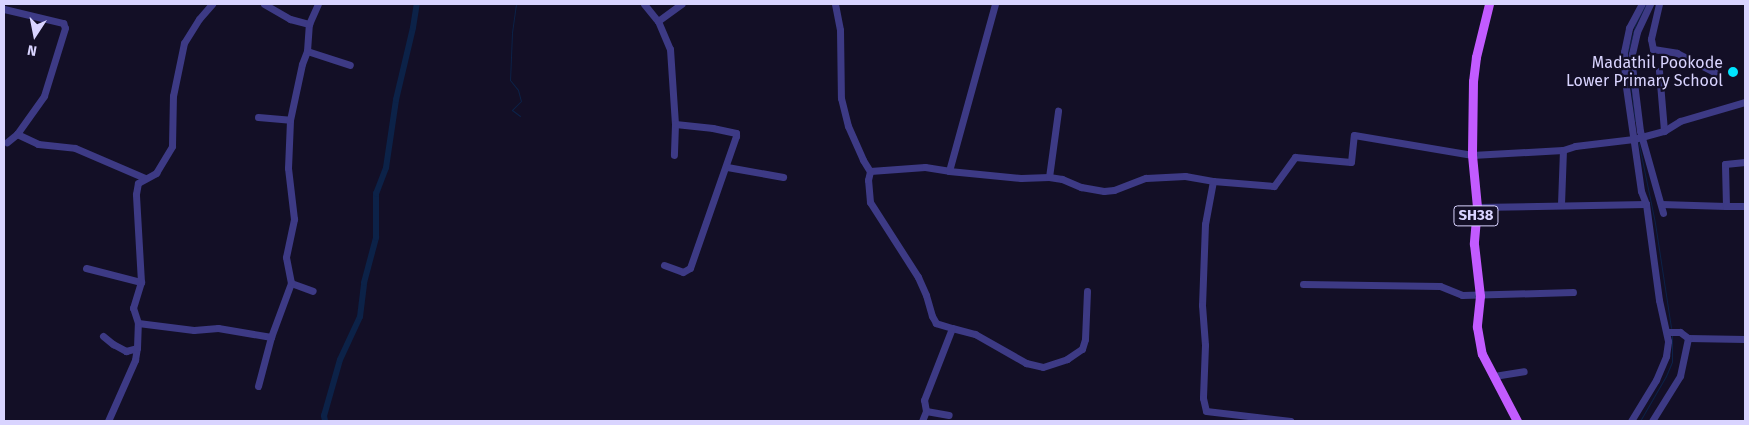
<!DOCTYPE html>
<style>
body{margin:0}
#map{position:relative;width:1749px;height:425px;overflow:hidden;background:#130f26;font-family:"Fira Sans",sans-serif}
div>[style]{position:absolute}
.stream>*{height:1px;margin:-0.5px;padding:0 0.5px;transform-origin:0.5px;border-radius:0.5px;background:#0c2248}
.canal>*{height:5.5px;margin:-2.75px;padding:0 2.75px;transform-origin:2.75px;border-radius:2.75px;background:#0c2248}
.minor>*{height:7px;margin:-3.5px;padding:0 3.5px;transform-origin:3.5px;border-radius:3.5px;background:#3d3a85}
.major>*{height:9px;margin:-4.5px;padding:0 4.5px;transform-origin:4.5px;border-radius:4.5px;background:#c25bff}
.dots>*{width:14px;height:14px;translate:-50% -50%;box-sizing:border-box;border:2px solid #130f26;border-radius:50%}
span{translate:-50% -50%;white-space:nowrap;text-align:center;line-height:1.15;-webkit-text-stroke:4.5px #130f26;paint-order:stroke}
.shield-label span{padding:1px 4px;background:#130f26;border:1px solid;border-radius:4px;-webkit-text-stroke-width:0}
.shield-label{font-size:15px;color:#d9d4ff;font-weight:700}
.poi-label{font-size:16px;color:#d9d4ff}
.right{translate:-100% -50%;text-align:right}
.frame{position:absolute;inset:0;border:5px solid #d9d4ff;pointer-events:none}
.north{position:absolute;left:10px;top:10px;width:50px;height:50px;-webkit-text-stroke:4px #130f26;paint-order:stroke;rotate:191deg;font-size:14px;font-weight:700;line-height:20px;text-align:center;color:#d9d4ff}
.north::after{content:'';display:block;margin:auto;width:18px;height:22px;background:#d9d4ff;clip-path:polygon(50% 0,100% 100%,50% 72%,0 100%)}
</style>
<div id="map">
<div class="stream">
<i style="left:516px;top:4px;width:29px;rotate:98deg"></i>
<i style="left:512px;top:33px;width:47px;rotate:92.4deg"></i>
<i style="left:510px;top:80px;width:13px;rotate:51deg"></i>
<i style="left:518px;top:90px;width:11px;rotate:75deg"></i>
<i style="left:521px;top:101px;width:13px;rotate:135deg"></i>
<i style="left:512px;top:110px;width:10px;rotate:37deg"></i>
<i style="left:1635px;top:121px;width:67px;rotate:-96.8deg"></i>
<i style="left:1627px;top:54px;width:32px;rotate:-74deg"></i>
<i style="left:1636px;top:23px;width:21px;rotate:-62deg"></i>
<i style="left:1638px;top:140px;width:85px;rotate:78.4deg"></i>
<i style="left:1655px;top:223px;width:106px;rotate:81.3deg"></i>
<i style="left:1640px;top:421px;width:52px;rotate:-60deg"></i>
<i style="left:1666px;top:376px;width:15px;rotate:-67deg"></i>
<i style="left:1672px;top:362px;width:28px;rotate:-90deg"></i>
</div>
<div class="canal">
<i style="left:325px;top:421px;width:5px;rotate:-101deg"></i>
<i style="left:324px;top:416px;width:58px;rotate:-74.1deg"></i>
<i style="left:340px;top:360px;width:47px;rotate:-65.1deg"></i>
<i style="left:360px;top:317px;width:34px;rotate:-83deg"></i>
<i style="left:364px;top:283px;width:47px;rotate:-75.1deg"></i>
<i style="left:376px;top:238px;width:44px;rotate:-90deg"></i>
<i style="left:376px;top:194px;width:28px;rotate:-69deg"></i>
<i style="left:386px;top:168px;width:69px;rotate:-81.6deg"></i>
<i style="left:396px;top:100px;width:74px;rotate:-76.7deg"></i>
<i style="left:413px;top:28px;width:24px;rotate:-81deg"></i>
</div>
<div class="minor">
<i style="left:264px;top:4px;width:30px;rotate:30deg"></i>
<i style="left:290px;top:19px;width:20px;rotate:15deg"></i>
<i style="left:644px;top:4px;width:22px;rotate:51deg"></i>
<i style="left:658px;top:21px;width:30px;rotate:67deg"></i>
<i style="left:670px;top:49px;width:75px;rotate:86.2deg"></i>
<i style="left:675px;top:124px;width:31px;rotate:92deg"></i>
<i style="left:835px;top:4px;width:26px;rotate:79deg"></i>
<i style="left:840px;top:30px;width:68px;rotate:89.2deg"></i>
<i style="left:841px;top:98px;width:29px;rotate:76deg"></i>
<i style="left:848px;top:126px;width:37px;rotate:66deg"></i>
<i style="left:863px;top:160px;width:13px;rotate:58deg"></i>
<i style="left:1650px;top:4px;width:31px;rotate:115deg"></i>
<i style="left:1637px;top:32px;width:23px;rotate:103deg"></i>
<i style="left:1632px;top:54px;width:12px;rotate:90deg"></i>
<i style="left:1632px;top:66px;width:65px;rotate:83deg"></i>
<i style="left:1640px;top:131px;width:85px;rotate:74.3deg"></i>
<i style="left:1659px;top:4px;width:36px;rotate:103deg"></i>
<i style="left:1651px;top:39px;width:10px;rotate:79deg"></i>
<i style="left:1653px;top:49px;width:24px;rotate:9deg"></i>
<i style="left:1677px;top:53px;width:42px;rotate:27.2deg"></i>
<i style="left:4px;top:9px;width:61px;rotate:13.3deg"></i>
<i style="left:63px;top:23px;width:5px;rotate:68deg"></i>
<i style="left:65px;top:28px;width:71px;rotate:107.2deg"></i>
<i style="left:44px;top:96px;width:47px;rotate:125.4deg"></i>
<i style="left:17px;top:134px;width:13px;rotate:141deg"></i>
<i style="left:658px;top:21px;width:29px;rotate:-36deg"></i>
<i style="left:307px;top:51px;width:45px;rotate:18deg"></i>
<i style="left:1659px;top:71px;width:60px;rotate:85.2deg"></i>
<i style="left:258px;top:117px;width:32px;rotate:5deg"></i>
<i style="left:17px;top:134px;width:23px;rotate:25deg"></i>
<i style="left:38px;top:144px;width:37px;rotate:6deg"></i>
<i style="left:75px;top:148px;width:76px;rotate:23.2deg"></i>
<i style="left:727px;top:167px;width:57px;rotate:10.1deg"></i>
<i style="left:949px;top:171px;width:173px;rotate:-74.6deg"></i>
<i style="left:1049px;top:177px;width:67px;rotate:-82.2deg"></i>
<i style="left:1213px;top:181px;width:44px;rotate:100.5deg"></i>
<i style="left:1205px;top:224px;width:81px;rotate:92.1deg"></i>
<i style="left:1202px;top:305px;width:40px;rotate:85.7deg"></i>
<i style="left:1205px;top:345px;width:53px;rotate:92.2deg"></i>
<i style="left:1203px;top:398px;width:13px;rotate:77deg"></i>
<i style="left:1206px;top:411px;width:85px;rotate:6.8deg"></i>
<i style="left:1561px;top:204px;width:54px;rotate:-87.9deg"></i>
<i style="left:1661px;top:204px;width:65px;rotate:1.8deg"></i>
<i style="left:1726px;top:206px;width:42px;rotate:-91.4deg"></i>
<i style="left:1725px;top:164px;width:20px;rotate:-6deg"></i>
<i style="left:1726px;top:206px;width:19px"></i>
<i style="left:1477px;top:207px;width:169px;rotate:-1deg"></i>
<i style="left:664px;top:265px;width:20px;rotate:20deg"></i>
<i style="left:683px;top:272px;width:8px;rotate:-30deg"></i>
<i style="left:690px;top:268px;width:140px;rotate:-70.8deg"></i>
<i style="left:736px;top:136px;width:3px;rotate:-90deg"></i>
<i style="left:736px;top:133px;width:24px;rotate:-168deg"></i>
<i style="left:713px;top:128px;width:38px;rotate:-174deg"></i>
<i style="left:86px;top:268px;width:57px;rotate:14.3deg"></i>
<i style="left:291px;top:283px;width:23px;rotate:20deg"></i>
<i style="left:1303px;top:284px;width:137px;rotate:0.8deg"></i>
<i style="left:1440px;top:286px;width:24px;rotate:22deg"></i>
<i style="left:1462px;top:295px;width:111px;rotate:-1.5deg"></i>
<i style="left:138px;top:323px;width:56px;rotate:7.1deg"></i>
<i style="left:194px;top:330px;width:24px;rotate:-5deg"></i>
<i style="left:218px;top:328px;width:54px;rotate:9.6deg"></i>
<i style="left:952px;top:328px;width:24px;rotate:15deg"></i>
<i style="left:975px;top:334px;width:59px;rotate:29.6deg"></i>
<i style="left:1026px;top:363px;width:17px;rotate:13deg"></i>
<i style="left:1043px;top:367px;width:25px;rotate:-18deg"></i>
<i style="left:1067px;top:359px;width:18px;rotate:-34deg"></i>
<i style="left:1082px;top:349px;width:10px;rotate:-73deg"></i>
<i style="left:1085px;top:339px;width:48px;rotate:-87.6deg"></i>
<i style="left:103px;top:336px;width:13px;rotate:39deg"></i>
<i style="left:113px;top:344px;width:15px;rotate:28deg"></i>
<i style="left:126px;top:351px;width:11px;rotate:-15deg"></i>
<i style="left:1688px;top:338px;width:57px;rotate:1deg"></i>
<i style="left:1494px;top:376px;width:30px;rotate:-9deg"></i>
<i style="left:258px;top:386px;width:51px;rotate:-75.1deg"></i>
<i style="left:271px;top:337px;width:58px;rotate:-69.7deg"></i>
<i style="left:291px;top:283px;width:26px;rotate:-101deg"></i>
<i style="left:286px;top:257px;width:39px;rotate:-78deg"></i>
<i style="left:294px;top:219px;width:51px;rotate:-96.7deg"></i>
<i style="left:288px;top:168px;width:48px;rotate:-87.6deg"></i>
<i style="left:290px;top:120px;width:57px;rotate:-77.9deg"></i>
<i style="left:302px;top:64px;width:14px;rotate:-69deg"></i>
<i style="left:307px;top:51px;width:27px;rotate:-86deg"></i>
<i style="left:309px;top:24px;width:22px;rotate:-66deg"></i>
<i style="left:926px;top:411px;width:23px;rotate:10deg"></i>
<i style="left:108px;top:421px;width:67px;rotate:-66.1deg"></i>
<i style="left:135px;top:360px;width:12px;rotate:-81deg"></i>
<i style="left:137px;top:348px;width:25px;rotate:-88deg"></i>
<i style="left:138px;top:323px;width:16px;rotate:-108deg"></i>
<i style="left:133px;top:308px;width:27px;rotate:-73deg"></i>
<i style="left:141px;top:282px;width:88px;rotate:-93.3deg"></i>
<i style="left:136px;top:194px;width:11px;rotate:-80deg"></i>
<i style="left:138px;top:183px;width:21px;rotate:-29deg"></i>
<i style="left:156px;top:173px;width:31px;rotate:-59deg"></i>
<i style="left:172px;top:146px;width:50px;rotate:-88.9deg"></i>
<i style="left:173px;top:96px;width:54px;rotate:-78.3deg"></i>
<i style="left:184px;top:43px;width:28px;rotate:-58deg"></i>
<i style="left:199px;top:19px;width:20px;rotate:-49deg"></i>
<i style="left:922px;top:421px;width:11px;rotate:-68deg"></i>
<i style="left:926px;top:411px;width:11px;rotate:-100deg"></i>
<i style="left:924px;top:400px;width:77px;rotate:-68.7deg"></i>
<i style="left:952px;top:328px;width:17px;rotate:-163deg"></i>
<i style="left:936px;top:323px;width:8px;rotate:-120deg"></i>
<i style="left:932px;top:316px;width:22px;rotate:-106deg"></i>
<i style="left:926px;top:295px;width:20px;rotate:-114deg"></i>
<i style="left:918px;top:277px;width:89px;rotate:-122.6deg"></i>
<i style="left:870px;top:202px;width:22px;rotate:-95deg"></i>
<i style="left:868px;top:180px;width:9px;rotate:-77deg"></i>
<i style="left:870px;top:171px;width:55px;rotate:-4.2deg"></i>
<i style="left:925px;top:167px;width:24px;rotate:9deg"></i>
<i style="left:949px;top:171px;width:72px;rotate:5.6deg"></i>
<i style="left:1021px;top:178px;width:28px;rotate:-2deg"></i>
<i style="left:1049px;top:177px;width:13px;rotate:9deg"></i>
<i style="left:1062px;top:179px;width:21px;rotate:23deg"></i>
<i style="left:1081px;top:187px;width:23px;rotate:10deg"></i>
<i style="left:1104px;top:191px;width:10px;rotate:-6deg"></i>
<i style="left:1114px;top:190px;width:34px;rotate:-21deg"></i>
<i style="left:1146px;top:178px;width:39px;rotate:-3deg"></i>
<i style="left:1185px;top:176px;width:28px;rotate:10deg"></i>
<i style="left:1213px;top:181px;width:61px;rotate:4.7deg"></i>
<i style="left:1274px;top:186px;width:36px;rotate:-54deg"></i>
<i style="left:1295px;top:157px;width:56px;rotate:5.1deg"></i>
<i style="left:1351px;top:162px;width:27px;rotate:-84deg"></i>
<i style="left:1354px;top:135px;width:120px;rotate:9.6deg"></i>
<i style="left:1472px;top:155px;width:91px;rotate:-3.1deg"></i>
<i style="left:1563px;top:150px;width:13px;rotate:-18deg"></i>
<i style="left:1575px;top:146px;width:59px;rotate:-6.8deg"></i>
<i style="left:1634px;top:139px;width:31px;rotate:-15deg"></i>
<i style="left:1664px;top:131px;width:19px;rotate:-32deg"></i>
<i style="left:1680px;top:121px;width:68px;rotate:-16.3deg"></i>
<i style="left:1631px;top:421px;width:48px;rotate:-58.6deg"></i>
<i style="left:1656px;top:380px;width:26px;rotate:-67deg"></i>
<i style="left:1666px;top:356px;width:15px;rotate:-82deg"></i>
<i style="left:1668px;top:341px;width:42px;rotate:-102.4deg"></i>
<i style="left:1659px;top:300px;width:97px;rotate:-97.7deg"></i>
<i style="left:1646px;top:204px;width:14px;rotate:-111deg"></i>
<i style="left:1641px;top:191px;width:112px;rotate:-98.2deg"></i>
<i style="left:1625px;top:80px;width:28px;rotate:-92deg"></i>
<i style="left:1624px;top:52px;width:25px;rotate:-78deg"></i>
<i style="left:1629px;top:28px;width:27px;rotate:-62deg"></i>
<i style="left:1652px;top:421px;width:53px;rotate:-58.1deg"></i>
<i style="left:1680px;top:376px;width:39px;rotate:-78deg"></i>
<i style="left:1688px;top:338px;width:10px;rotate:-143deg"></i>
<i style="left:1680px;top:332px;width:13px;rotate:180deg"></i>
</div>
<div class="major">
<i style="left:1489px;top:4px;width:55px;rotate:103.8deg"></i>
<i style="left:1476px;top:57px;width:24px;rotate:97deg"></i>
<i style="left:1473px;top:81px;width:74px;rotate:90.8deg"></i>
<i style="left:1472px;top:155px;width:52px;rotate:84.5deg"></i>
<i style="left:1477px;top:207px;width:37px;rotate:95deg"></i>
<i style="left:1474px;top:244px;width:52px;rotate:83.4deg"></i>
<i style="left:1480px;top:296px;width:31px;rotate:96deg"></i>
<i style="left:1477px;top:327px;width:27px;rotate:80deg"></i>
<i style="left:1482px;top:354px;width:76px;rotate:62.4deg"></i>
</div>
<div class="dots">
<i style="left:1733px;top:72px;background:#00e5ff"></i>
</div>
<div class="shield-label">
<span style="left:1476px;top:216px">SH38</span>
</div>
<div class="poi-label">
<span class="right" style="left:1723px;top:72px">Madathil Pookode<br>Lower Primary School</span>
</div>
<div class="frame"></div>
<div class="north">N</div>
</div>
